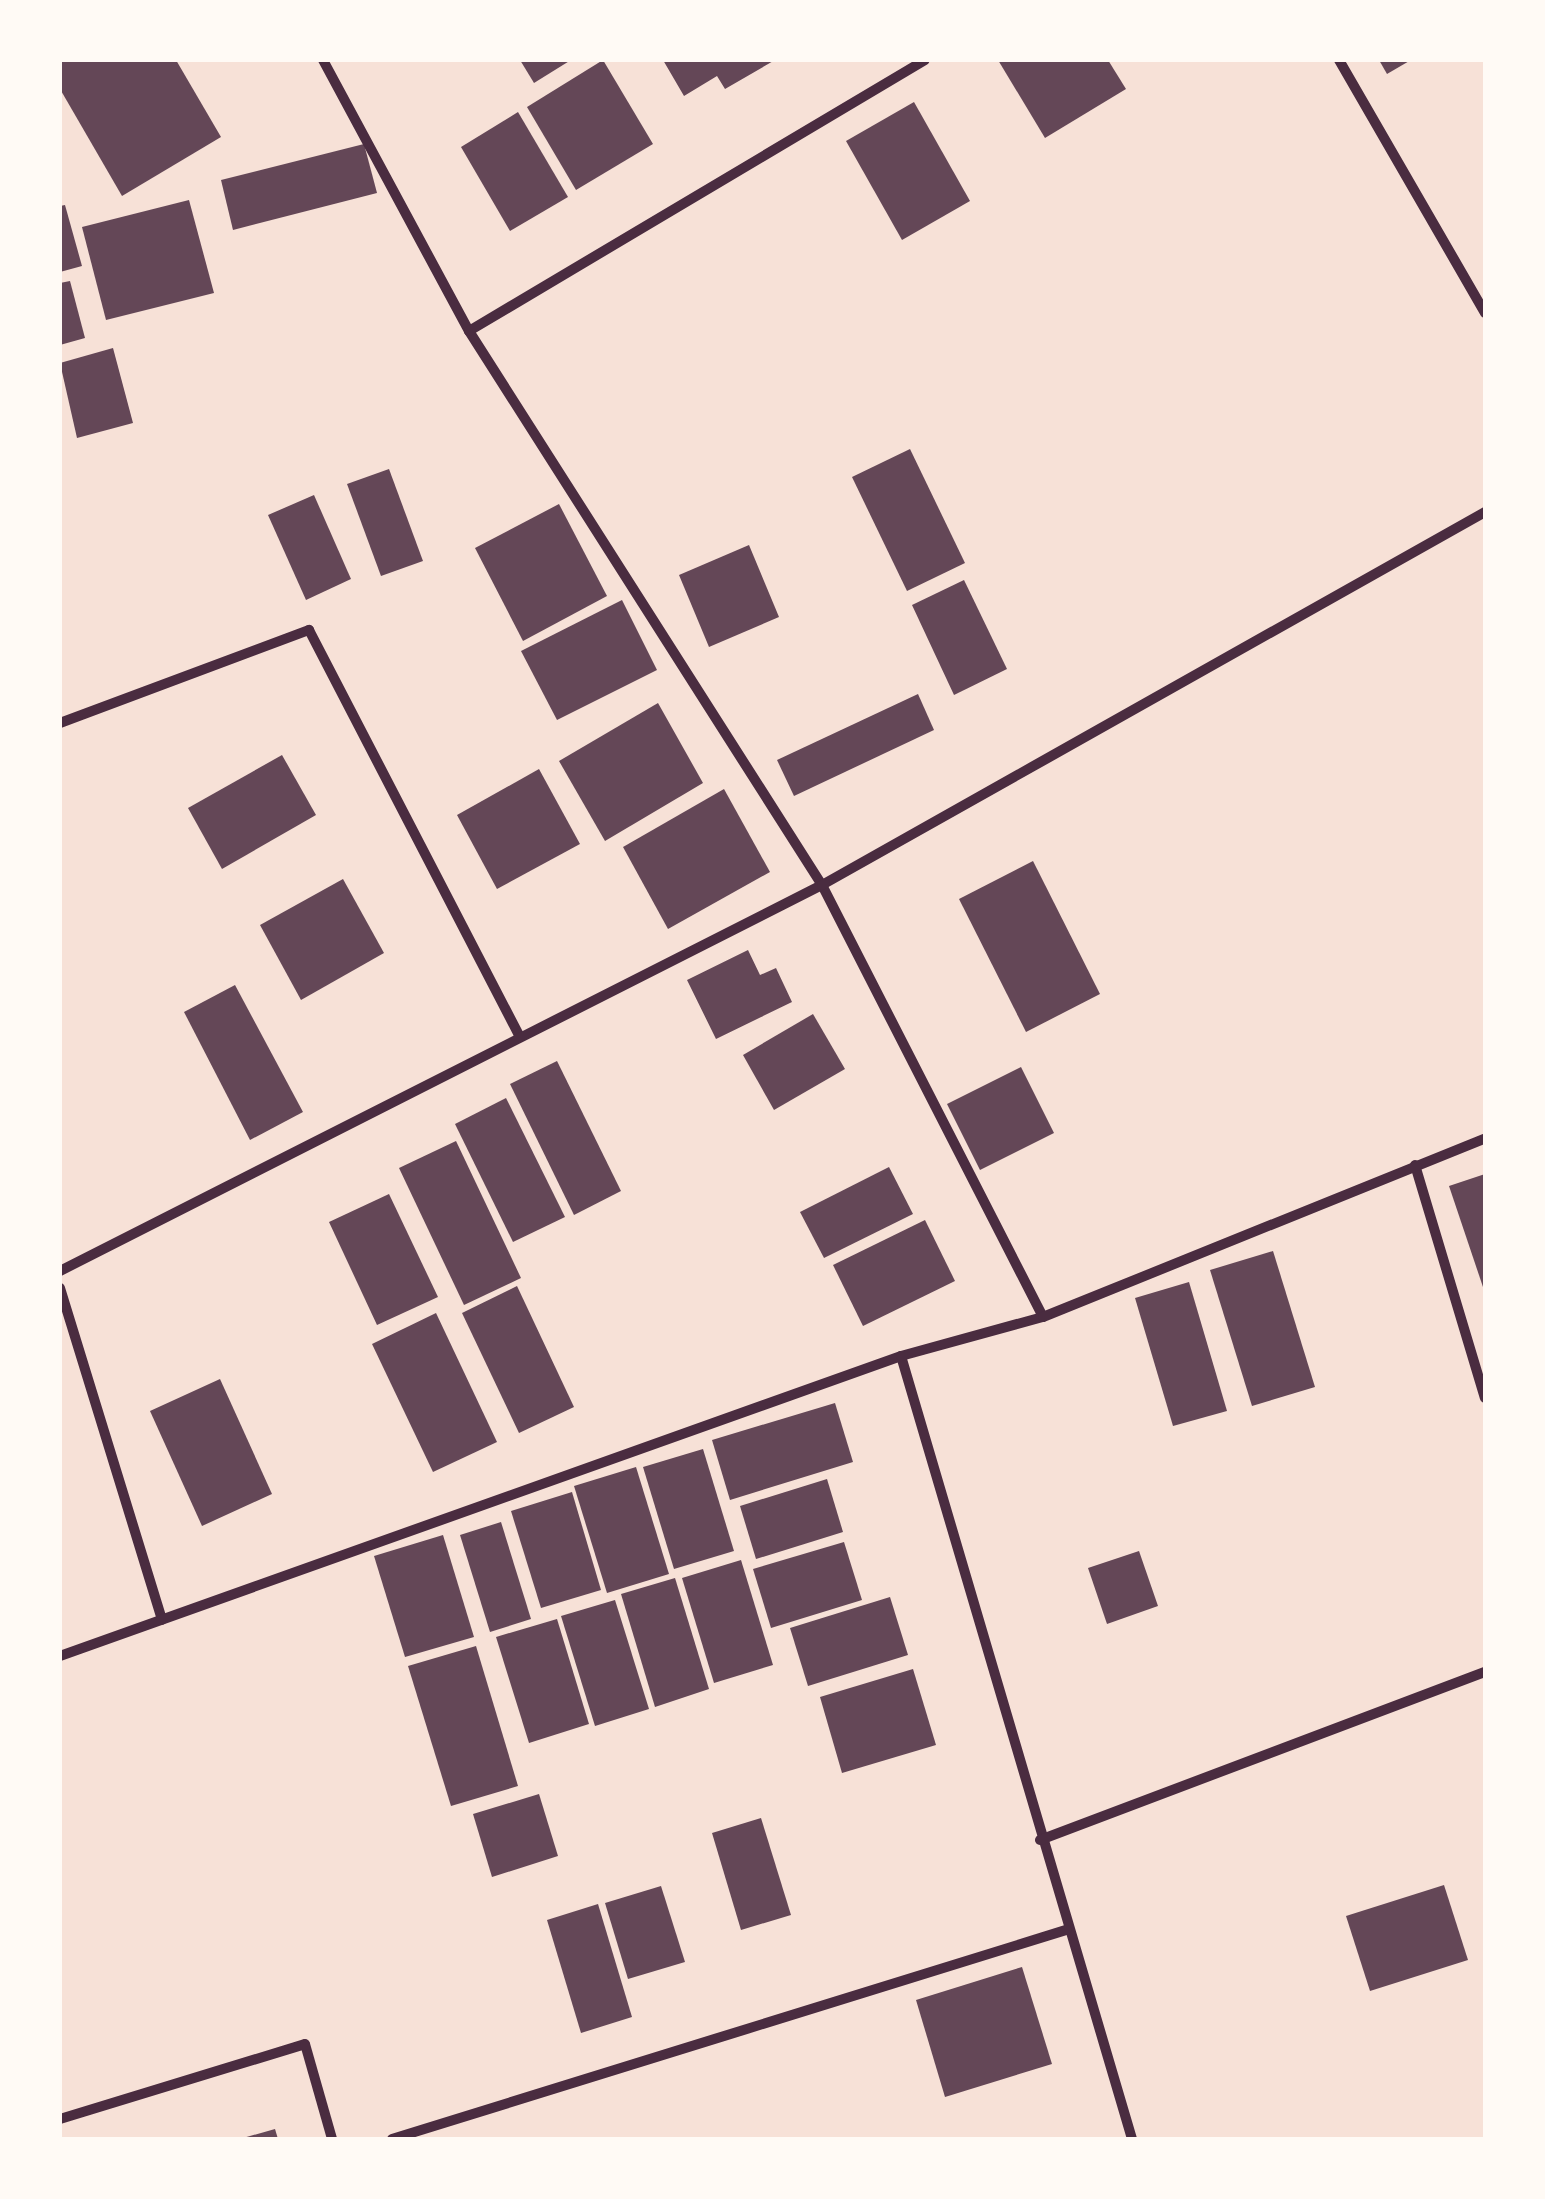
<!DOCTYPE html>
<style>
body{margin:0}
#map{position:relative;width:1545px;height:2199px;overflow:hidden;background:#f7e1d7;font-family:"Public Sans",sans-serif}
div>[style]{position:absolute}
.building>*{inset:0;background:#644757}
.minor>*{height:10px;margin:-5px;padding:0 5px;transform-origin:5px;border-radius:5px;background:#4a2c40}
span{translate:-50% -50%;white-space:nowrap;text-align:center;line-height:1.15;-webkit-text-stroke:9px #fffaf5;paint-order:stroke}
.frame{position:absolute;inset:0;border:62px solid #fffaf5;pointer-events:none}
</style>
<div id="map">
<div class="building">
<i style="clip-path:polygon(60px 60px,176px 60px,221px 137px,122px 196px,60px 89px)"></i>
<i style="clip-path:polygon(520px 60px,571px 60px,534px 83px)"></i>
<i style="clip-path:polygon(603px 60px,653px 144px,576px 190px,527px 107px)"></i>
<i style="clip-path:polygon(663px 60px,775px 60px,725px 89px,717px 76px,684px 96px)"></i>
<i style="clip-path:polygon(998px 60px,1108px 60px,1126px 89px,1045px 138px)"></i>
<i style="clip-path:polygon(1379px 60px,1411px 60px,1387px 74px)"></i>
<i style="clip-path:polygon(914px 102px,970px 201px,902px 240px,846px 141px)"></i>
<i style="clip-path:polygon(518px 112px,568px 197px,510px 231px,461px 147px)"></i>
<i style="clip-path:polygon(364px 144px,377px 193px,233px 230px,221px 180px)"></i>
<i style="clip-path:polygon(189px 200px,214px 293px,106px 320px,82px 227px)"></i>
<i style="clip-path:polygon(65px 205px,82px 266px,60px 272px,60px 206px)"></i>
<i style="clip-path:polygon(70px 281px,85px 338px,60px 345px,60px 283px)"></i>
<i style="clip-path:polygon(113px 348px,133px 423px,77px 438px,60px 363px)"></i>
<i style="clip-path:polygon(910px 449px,965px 563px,907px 591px,852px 477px)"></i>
<i style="clip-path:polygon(389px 469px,423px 561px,381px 576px,347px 484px)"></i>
<i style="clip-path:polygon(314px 495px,351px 579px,306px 600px,268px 515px)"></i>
<i style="clip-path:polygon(559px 504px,607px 596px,523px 641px,475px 548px)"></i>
<i style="clip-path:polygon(749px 545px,779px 617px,709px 647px,679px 575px)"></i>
<i style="clip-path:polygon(964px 580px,1007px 669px,954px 695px,912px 605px)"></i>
<i style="clip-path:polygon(622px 600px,657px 670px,557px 720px,521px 651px)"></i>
<i style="clip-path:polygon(918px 694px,934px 730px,794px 796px,777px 760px)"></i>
<i style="clip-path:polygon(658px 703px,703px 783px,605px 841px,559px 761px)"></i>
<i style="clip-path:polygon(282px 755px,316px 815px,222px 869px,188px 808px)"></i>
<i style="clip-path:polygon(539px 769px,580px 844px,497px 889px,457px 815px)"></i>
<i style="clip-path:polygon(724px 789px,770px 872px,668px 929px,623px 847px)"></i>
<i style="clip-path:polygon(1033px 861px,1100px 994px,1026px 1032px,959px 899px)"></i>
<i style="clip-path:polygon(343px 879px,384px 953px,301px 1000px,260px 925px)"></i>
<i style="clip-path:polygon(748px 950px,760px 975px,776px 968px,792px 1002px,716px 1039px,687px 980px)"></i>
<i style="clip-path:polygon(235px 985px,303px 1112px,250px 1140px,184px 1012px)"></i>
<i style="clip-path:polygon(813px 1014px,845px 1069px,774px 1110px,743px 1055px)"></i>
<i style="clip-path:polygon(557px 1061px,621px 1191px,574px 1215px,510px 1084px)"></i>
<i style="clip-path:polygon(1021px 1067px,1054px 1133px,980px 1170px,947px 1104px)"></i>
<i style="clip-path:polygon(506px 1098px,565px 1217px,513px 1242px,455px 1124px)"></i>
<i style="clip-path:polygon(456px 1141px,521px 1278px,464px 1305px,399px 1168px)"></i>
<i style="clip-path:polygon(889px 1167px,913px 1214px,824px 1258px,800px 1212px)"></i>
<i style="clip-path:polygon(1485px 1174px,1485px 1290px,1484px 1290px,1449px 1186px)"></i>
<i style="clip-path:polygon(389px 1194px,438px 1297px,377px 1325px,329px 1222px)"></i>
<i style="clip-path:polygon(925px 1220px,955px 1281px,863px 1326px,833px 1265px)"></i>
<i style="clip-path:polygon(1273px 1251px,1315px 1387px,1252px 1406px,1210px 1270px)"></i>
<i style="clip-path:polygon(1189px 1282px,1227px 1411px,1173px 1426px,1135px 1298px)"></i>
<i style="clip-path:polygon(517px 1286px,574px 1407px,519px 1433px,462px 1313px)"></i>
<i style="clip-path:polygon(436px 1313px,497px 1442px,433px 1472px,372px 1344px)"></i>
<i style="clip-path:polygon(220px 1379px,272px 1494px,202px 1526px,150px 1411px)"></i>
<i style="clip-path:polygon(835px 1403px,853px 1462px,730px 1500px,712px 1440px)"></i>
<i style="clip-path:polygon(703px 1449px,734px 1551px,674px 1569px,643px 1467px)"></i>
<i style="clip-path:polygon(636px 1467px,669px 1574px,607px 1593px,574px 1486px)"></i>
<i style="clip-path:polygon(827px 1479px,843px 1532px,756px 1559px,740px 1506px)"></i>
<i style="clip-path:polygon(572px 1492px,601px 1590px,541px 1608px,511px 1511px)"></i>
<i style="clip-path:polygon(501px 1522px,531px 1619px,490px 1632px,460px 1535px)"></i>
<i style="clip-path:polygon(443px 1535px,474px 1637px,405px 1657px,374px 1556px)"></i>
<i style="clip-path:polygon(844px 1542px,862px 1600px,771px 1628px,753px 1569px)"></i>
<i style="clip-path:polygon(1139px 1551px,1158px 1606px,1107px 1624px,1088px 1568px)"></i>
<i style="clip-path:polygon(741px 1560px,773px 1665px,714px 1683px,682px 1578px)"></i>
<i style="clip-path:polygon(675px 1578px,709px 1689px,655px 1707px,621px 1594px)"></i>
<i style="clip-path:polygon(890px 1597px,908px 1655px,808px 1686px,790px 1628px)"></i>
<i style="clip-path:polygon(615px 1600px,649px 1709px,595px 1726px,561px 1616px)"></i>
<i style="clip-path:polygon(557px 1619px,589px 1724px,529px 1743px,496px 1637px)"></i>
<i style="clip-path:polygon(476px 1646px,518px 1786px,451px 1806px,408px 1666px)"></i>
<i style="clip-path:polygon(913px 1669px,936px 1745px,842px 1773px,820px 1697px)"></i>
<i style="clip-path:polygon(539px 1794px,558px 1856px,492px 1877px,473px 1814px)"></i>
<i style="clip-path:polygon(761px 1818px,791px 1915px,741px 1930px,712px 1833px)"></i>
<i style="clip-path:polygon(1444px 1885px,1468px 1960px,1370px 1991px,1346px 1916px)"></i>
<i style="clip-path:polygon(661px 1886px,685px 1962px,628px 1979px,605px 1903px)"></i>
<i style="clip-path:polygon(598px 1904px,632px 2017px,581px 2033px,547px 1920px)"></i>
<i style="clip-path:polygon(1022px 1967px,1052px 2064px,945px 2097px,916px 2000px)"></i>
<i style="clip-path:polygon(275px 2129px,278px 2139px,243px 2139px,243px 2138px)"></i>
</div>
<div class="minor">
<i style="left:323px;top:60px;width:308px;rotate:61.7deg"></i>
<i style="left:469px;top:331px;width:657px;rotate:57.5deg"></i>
<i style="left:822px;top:885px;width:485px;rotate:62.9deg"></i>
<i style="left:1339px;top:60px;width:292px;rotate:60deg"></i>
<i style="left:469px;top:331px;width:530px;rotate:-30.72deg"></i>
<i style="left:60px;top:723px;width:266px;rotate:-20.5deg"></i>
<i style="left:309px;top:630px;width:458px;rotate:62.6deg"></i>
<i style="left:1415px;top:1165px;width:243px;rotate:73.3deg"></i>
<i style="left:60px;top:1271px;width:854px;rotate:-26.87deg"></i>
<i style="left:822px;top:885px;width:761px;rotate:-29.36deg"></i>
<i style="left:60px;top:1288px;width:347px;rotate:72.9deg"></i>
<i style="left:901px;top:1356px;width:816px;rotate:73.56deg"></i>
<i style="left:60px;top:1656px;width:893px;rotate:-19.63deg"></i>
<i style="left:901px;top:1356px;width:147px;rotate:-15.4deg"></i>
<i style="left:1043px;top:1317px;width:477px;rotate:-22deg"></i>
<i style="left:1040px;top:1840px;width:476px;rotate:-20.7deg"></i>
<i style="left:60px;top:2119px;width:256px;rotate:-17deg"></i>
<i style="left:305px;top:2044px;width:99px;rotate:74.1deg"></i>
<i style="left:392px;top:2139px;width:706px;rotate:-17.23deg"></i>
</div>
<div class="frame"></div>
</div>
